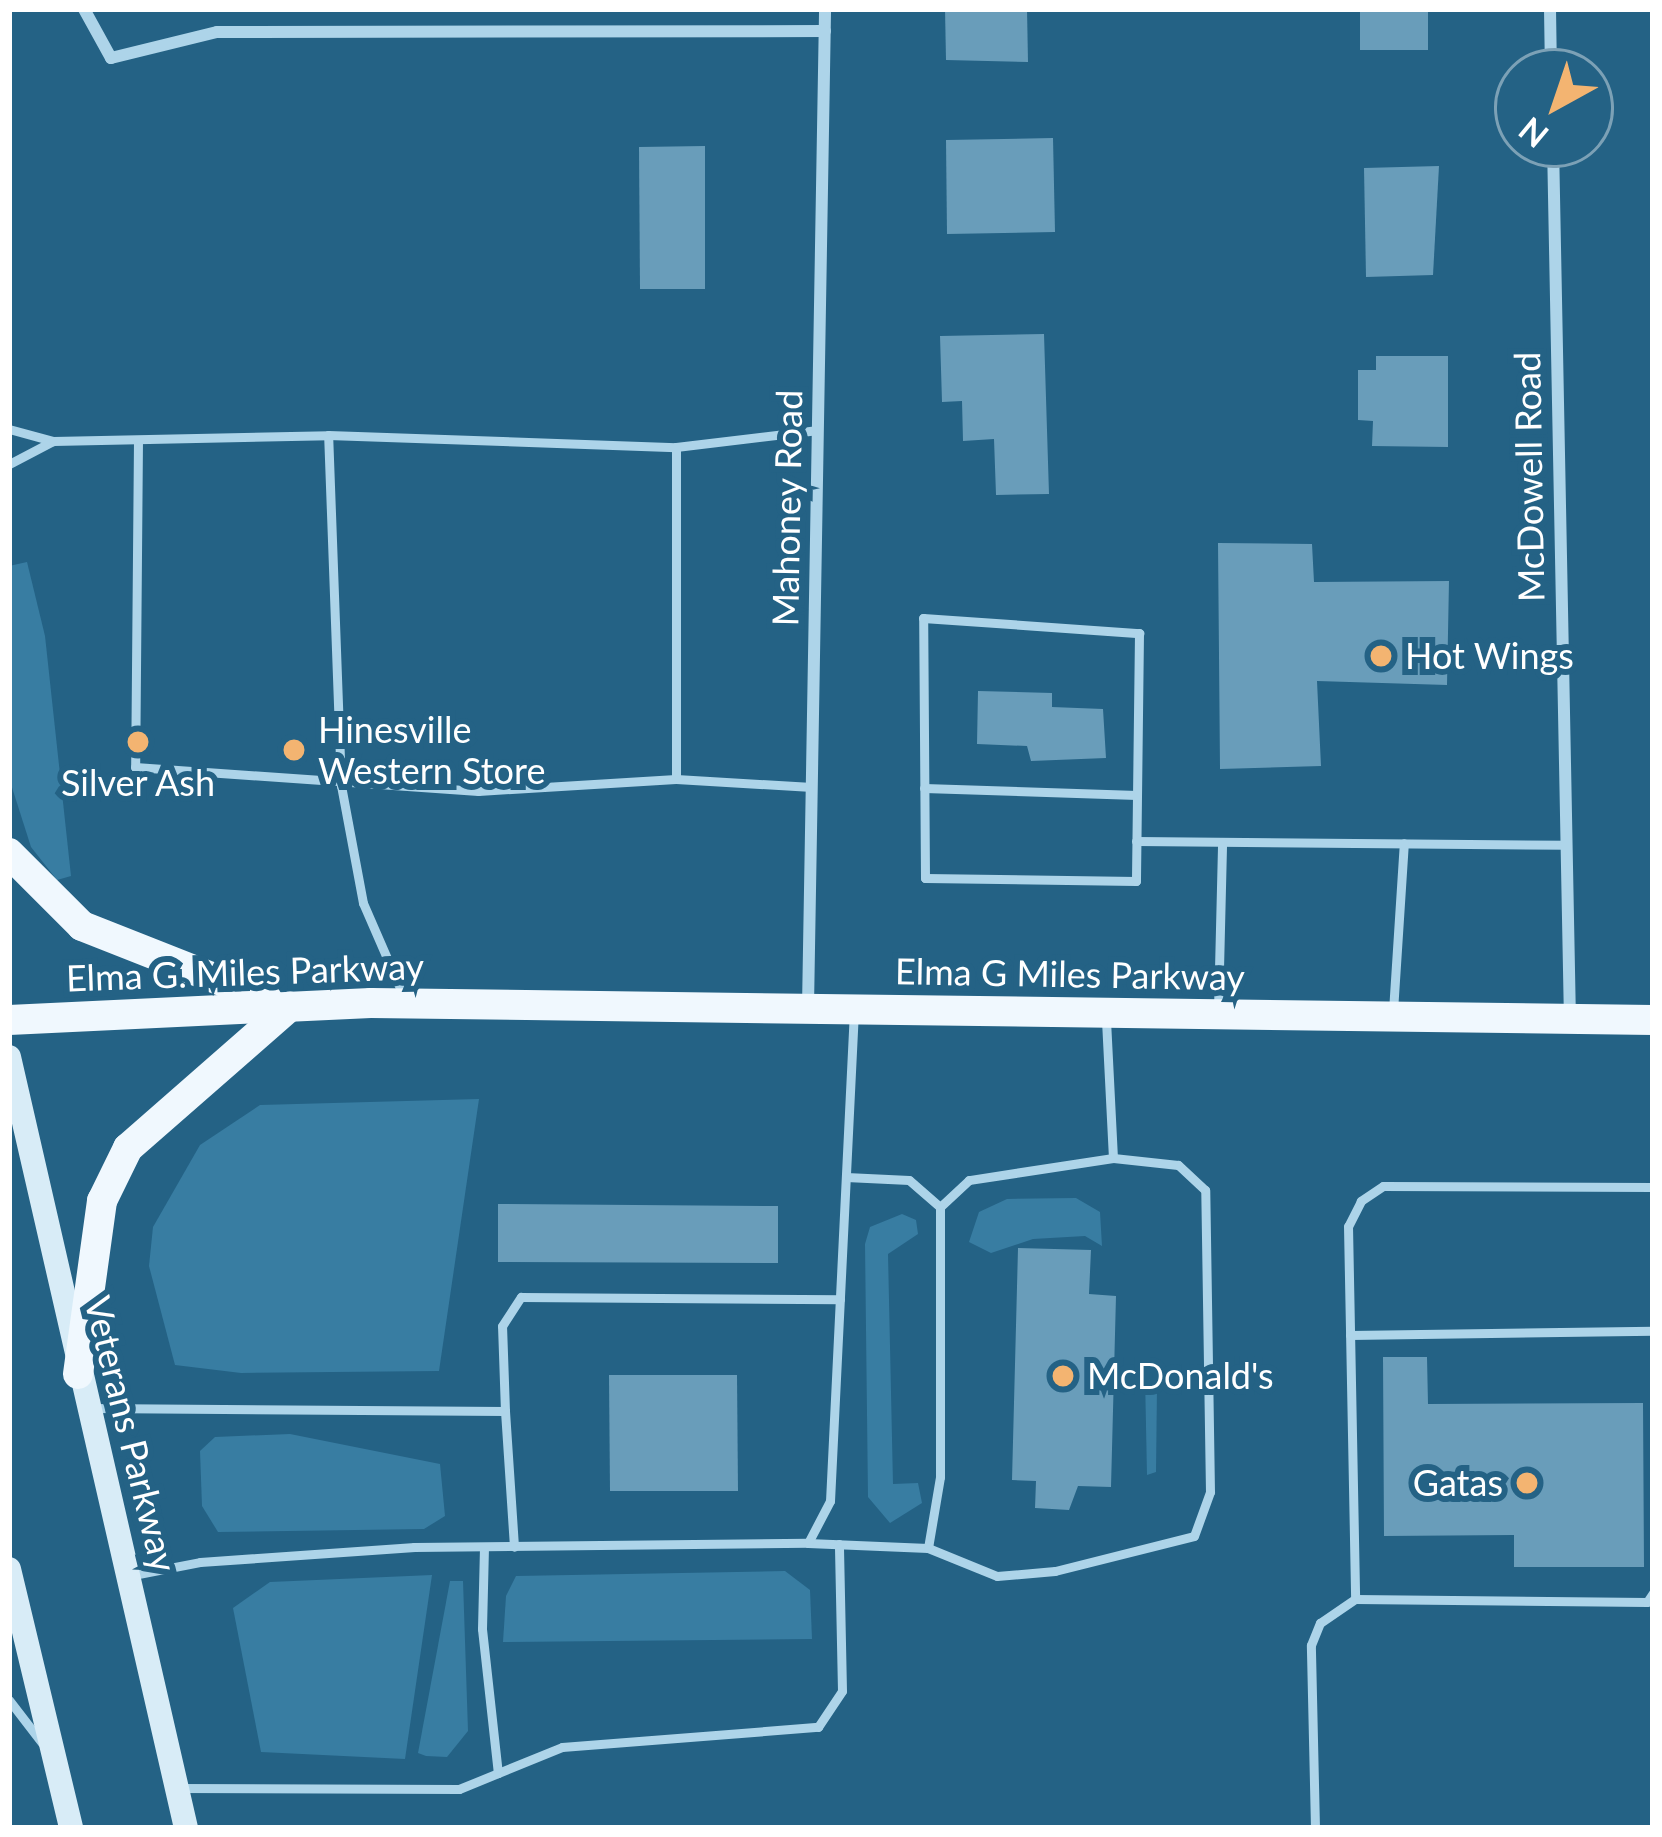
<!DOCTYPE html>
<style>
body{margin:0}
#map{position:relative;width:1662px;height:1837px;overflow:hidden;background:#246285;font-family:Lato,sans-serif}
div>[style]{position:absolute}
.green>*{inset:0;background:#387da2}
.building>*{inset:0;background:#699dba}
.service>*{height:9px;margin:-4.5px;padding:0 4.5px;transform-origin:4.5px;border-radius:4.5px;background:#add4e9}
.minor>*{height:12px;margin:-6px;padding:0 6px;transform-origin:6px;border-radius:6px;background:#add4e9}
.secondary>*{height:24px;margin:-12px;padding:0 12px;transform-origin:12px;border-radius:12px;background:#d8ecf7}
.primary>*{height:30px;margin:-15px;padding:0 15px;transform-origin:15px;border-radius:15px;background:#f0f8fe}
.dots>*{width:33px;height:33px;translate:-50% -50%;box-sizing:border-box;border:6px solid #246285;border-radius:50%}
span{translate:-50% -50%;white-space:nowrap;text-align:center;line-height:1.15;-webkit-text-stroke:12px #246285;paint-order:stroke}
.street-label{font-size:36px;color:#fff}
.poi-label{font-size:36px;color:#fff}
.left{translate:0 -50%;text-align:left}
.right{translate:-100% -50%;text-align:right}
.frame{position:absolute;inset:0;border:12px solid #fff;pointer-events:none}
.north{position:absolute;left:1494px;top:48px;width:120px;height:120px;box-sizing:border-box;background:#246285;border:3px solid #7ca1b6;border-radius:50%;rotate:220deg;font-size:33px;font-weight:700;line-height:48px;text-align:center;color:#fff}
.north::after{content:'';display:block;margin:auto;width:42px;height:54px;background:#f3b471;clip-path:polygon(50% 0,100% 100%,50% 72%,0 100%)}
</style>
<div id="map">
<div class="green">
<i style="clip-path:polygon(27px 562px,45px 636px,71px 876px,57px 880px,31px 847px,9px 778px,9px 566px)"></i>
<i style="clip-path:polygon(479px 1099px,439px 1371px,241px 1373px,175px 1365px,149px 1266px,153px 1227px,200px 1145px,260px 1105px)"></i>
<i style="clip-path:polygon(1076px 1198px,1100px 1212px,1102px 1246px,1085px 1236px,1033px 1239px,991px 1253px,969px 1242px,979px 1212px,1007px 1199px)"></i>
<i style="clip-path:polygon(902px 1214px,916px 1220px,918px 1234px,888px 1254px,893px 1484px,918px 1483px,922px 1503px,890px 1523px,868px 1497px,865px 1244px,870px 1227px)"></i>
<i style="clip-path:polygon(1145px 1376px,1157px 1386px,1156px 1472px,1147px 1475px)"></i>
<i style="clip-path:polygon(290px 1434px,440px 1464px,445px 1516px,424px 1529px,218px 1532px,202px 1506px,200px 1451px,215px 1437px)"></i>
<i style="clip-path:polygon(785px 1571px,810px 1590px,812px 1639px,503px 1642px,506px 1596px,516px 1576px)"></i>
<i style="clip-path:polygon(432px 1575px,405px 1759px,261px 1752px,233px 1608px,270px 1582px)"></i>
<i style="clip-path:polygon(450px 1581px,463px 1581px,468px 1731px,447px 1757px,426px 1756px,418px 1753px)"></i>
</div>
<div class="building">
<i style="clip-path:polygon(945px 9px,1027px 9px,1028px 62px,946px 60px)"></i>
<i style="clip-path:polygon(1360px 9px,1428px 9px,1428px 50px,1360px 50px)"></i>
<i style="clip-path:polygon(1053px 138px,1055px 232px,947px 234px,946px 140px)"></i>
<i style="clip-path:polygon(705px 146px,705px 289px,640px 289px,639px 147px)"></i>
<i style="clip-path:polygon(1439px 166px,1433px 275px,1366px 277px,1364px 168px)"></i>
<i style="clip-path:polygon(1044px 334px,1049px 494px,996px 495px,994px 439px,963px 441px,962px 401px,942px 402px,940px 336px)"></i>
<i style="clip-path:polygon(1376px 356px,1448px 356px,1448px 447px,1372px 446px,1373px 421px,1358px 420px,1358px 370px,1376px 370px)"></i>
<i style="clip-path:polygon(1218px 543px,1312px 544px,1314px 582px,1449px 581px,1447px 685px,1317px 681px,1321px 766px,1220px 769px)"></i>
<i style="clip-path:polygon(978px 691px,1052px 693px,1052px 707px,1103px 709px,1106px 758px,1031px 761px,1027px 746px,977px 744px)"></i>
<i style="clip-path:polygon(498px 1204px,778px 1206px,778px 1263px,498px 1262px)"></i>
<i style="clip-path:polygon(1018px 1248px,1091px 1250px,1089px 1294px,1116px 1296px,1111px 1487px,1078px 1486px,1069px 1510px,1035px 1508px,1036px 1481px,1012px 1480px)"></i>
<i style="clip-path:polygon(1383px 1357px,1427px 1357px,1428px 1404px,1643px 1403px,1644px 1567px,1514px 1567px,1514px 1535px,1384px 1536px)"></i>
<i style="clip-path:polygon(609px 1375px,737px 1375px,738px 1491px,610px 1491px)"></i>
</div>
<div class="service">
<i style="left:9px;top:429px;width:46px;rotate:15.3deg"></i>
<i style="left:53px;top:441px;width:50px;rotate:152.4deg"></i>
<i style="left:138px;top:440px;width:327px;rotate:90.5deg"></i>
<i style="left:135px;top:767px;width:344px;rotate:4deg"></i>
<i style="left:478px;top:791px;width:198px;rotate:-3.5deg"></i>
<i style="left:53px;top:441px;width:275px;rotate:-1.2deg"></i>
<i style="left:676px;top:447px;width:143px;rotate:-6.8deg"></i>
<i style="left:923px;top:618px;width:217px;rotate:4deg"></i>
<i style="left:1139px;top:633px;width:248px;rotate:90.7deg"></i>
<i style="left:1136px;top:881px;width:211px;rotate:-179.2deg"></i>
<i style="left:925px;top:878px;width:260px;rotate:-90.4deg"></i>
<i style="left:924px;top:788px;width:213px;rotate:1.9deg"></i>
<i style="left:1136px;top:841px;width:431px;rotate:0.5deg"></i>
<i style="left:403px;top:995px;width:100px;rotate:-113.5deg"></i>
<i style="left:363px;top:903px;width:119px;rotate:-100.6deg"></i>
<i style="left:341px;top:786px;width:351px;rotate:-92.1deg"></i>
<i style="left:328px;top:435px;width:348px;rotate:2deg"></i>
<i style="left:676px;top:447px;width:332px;rotate:90deg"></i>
<i style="left:676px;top:779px;width:136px;rotate:3.4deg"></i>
<i style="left:1218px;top:1010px;width:168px;rotate:-88.6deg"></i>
<i style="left:1393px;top:1011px;width:168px;rotate:-86.3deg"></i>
<i style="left:1106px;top:1020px;width:138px;rotate:87.1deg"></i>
<i style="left:846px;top:1177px;width:63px;rotate:2.7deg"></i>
<i style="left:909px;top:1180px;width:41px;rotate:41.1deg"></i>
<i style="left:1653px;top:1187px;width:270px;rotate:-179.8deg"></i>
<i style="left:1383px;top:1186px;width:27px;rotate:146deg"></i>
<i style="left:1361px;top:1201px;width:28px;rotate:117deg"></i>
<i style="left:1348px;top:1226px;width:373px;rotate:88.9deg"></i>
<i style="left:1355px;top:1599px;width:292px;rotate:0.6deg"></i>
<i style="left:1647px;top:1602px;width:11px;rotate:-56deg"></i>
<i style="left:1350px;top:1335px;width:303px;rotate:-0.8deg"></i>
<i style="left:91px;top:1408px;width:414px;rotate:0.4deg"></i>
<i style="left:505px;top:1411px;width:85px;rotate:-92deg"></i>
<i style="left:502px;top:1326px;width:35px;rotate:-57deg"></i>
<i style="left:521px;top:1297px;width:319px;rotate:0.4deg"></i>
<i style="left:505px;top:1411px;width:136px;rotate:86.2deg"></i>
<i style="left:808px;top:1543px;width:120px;rotate:2.4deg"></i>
<i style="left:928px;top:1548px;width:74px;rotate:22.1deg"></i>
<i style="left:997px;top:1576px;width:58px;rotate:-4.9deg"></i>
<i style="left:1055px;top:1571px;width:143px;rotate:-14.1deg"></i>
<i style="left:1194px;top:1536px;width:47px;rotate:-70deg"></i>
<i style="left:1210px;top:1492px;width:302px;rotate:-90.9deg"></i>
<i style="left:1205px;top:1190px;width:37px;rotate:-137deg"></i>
<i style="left:1178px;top:1165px;width:65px;rotate:-173.9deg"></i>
<i style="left:1113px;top:1158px;width:146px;rotate:171.3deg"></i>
<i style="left:969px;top:1180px;width:40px;rotate:137deg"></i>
<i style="left:940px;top:1207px;width:270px;rotate:90deg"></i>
<i style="left:940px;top:1477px;width:72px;rotate:99.6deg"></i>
<i style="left:484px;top:1547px;width:82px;rotate:91.4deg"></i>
<i style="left:482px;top:1629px;width:145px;rotate:83.7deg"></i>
<i style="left:128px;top:1576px;width:73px;rotate:-11deg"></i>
<i style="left:200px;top:1562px;width:215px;rotate:-4deg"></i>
<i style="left:414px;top:1547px;width:394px;rotate:-0.6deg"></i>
<i style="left:808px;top:1543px;width:47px;rotate:-62.4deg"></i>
<i style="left:830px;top:1501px;width:490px;rotate:-87.2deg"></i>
<i style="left:9px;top:1700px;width:54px;rotate:52.5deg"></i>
<i style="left:177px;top:1788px;width:282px;rotate:0.2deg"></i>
<i style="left:459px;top:1789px;width:111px;rotate:-22.2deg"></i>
<i style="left:562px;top:1747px;width:257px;rotate:-4.5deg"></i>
<i style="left:818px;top:1727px;width:43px;rotate:-56.3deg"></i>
<i style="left:842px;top:1691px;width:147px;rotate:-91.2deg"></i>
<i style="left:1315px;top:1828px;width:183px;rotate:-91.3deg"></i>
<i style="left:1311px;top:1645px;width:24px;rotate:-68deg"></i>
<i style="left:1320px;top:1623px;width:42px;rotate:-34.4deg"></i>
</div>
<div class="minor">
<i style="left:84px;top:9px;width:56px;rotate:61.1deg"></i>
<i style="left:111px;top:58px;width:109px;rotate:-13.8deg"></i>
<i style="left:217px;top:32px;width:608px;rotate:-0.09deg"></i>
<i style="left:1550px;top:9px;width:63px;rotate:89.1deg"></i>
<i style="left:1553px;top:144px;width:875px;rotate:88.89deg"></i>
<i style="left:808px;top:1007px;width:998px;rotate:-89.02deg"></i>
</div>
<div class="secondary">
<i style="left:9px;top:1057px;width:791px;rotate:77.07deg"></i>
<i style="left:9px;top:1569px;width:266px;rotate:76.5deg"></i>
</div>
<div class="primary">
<i style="left:9px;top:853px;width:103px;rotate:45deg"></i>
<i style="left:82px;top:926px;width:199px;rotate:21.5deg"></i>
<i style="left:9px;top:1020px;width:362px;rotate:-2.7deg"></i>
<i style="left:371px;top:1003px;width:1282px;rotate:0.76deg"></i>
<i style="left:78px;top:1374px;width:175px;rotate:-82.1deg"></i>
<i style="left:102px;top:1201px;width:59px;rotate:-63.9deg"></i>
<i style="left:128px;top:1148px;width:215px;rotate:-41.2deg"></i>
</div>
<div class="dots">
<i style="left:1381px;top:656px;background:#f3b471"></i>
<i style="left:138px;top:742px;background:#f3b471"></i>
<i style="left:294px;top:750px;background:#f3b471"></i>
<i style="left:1063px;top:1376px;background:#f3b471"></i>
<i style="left:1527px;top:1483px;background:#f3b471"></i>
</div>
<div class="street-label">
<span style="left:1529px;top:477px;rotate:-91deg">McDowell Road</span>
<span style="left:787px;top:508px;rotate:-89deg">Mahoney Road</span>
<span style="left:245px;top:972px;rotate:-2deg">Elma G. Miles Parkway</span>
<span style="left:1070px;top:974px;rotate:1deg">Elma G Miles Parkway</span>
<span style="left:131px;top:1434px;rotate:76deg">Veterans Parkway</span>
</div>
<div class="poi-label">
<span class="left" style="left:1405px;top:656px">Hot Wings</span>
<span class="left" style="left:318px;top:750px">Hinesville<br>Western Store</span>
<span style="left:138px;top:783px">Silver Ash</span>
<span class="left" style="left:1087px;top:1376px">McDonald's</span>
<span class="right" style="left:1503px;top:1483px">Gatas</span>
</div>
<div class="frame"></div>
<div class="north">N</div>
</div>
